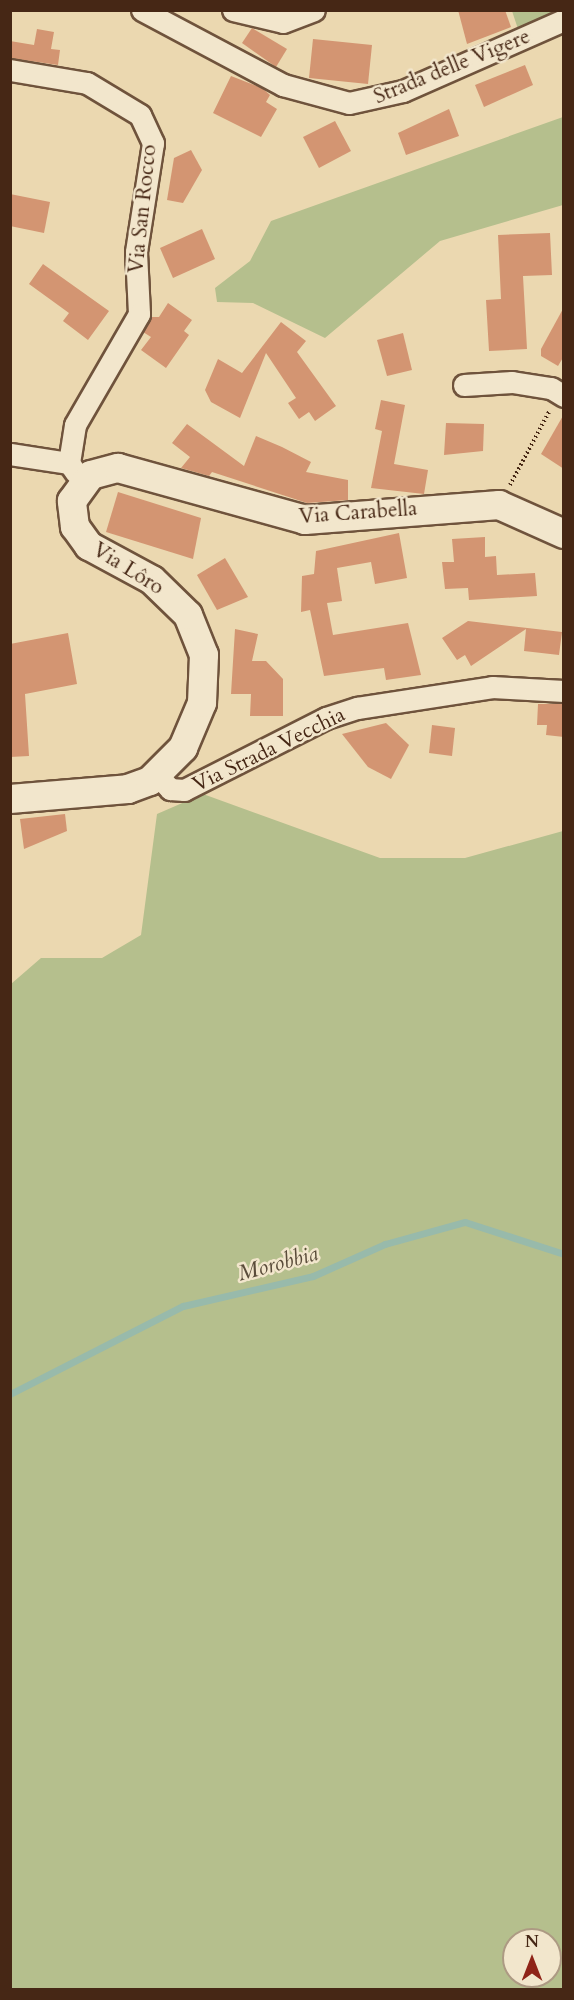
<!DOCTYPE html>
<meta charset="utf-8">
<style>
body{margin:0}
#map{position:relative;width:574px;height:2000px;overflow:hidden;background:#ebd8b0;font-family:Cardo,serif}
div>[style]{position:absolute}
.green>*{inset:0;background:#b5bf8d}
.stream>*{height:7px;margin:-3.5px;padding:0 3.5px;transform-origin:3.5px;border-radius:3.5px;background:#98baab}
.building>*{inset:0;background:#d39572}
.path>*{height:4px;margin-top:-2px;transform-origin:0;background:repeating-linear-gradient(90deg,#462715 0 1.5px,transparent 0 4.5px)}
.roads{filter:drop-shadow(2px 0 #6f533c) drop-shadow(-2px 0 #6f533c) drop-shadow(0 2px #6f533c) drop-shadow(0 -2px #6f533c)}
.street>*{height:21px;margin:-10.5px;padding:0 10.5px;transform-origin:10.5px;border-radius:10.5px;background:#f2e6cc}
.secondary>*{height:28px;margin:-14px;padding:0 14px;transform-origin:14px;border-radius:14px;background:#f2e6cc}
span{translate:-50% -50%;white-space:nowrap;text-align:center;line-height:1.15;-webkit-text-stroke:5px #f2e6cc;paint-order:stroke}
.street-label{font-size:21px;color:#462715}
.water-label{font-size:22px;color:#5a4c3a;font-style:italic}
.frame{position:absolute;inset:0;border:12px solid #462715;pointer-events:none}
.north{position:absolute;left:502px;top:1928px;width:60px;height:60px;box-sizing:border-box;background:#f2e6cc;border:2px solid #ad9a83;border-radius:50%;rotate:0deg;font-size:16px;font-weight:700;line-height:24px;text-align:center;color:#462715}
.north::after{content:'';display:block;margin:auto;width:21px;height:27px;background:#8f2418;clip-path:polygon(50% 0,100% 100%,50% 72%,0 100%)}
</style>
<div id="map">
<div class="green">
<i style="clip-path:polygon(512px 11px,563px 11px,521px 38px)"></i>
<i style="clip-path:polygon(563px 117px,563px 205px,440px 241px,325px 338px,253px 303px,217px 302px,215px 288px,250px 261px,271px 221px)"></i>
<i style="clip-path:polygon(evenodd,203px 794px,380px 858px,465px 858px,563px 831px,563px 1989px,11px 1989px,11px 984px,41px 958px,102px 958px,141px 935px,157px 814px,203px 794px,514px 1940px,550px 1940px,550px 1976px,514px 1976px,514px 1940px)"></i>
</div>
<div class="stream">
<i style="left:10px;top:1394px;width:194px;rotate:-27deg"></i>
<i style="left:183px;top:1306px;width:133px;rotate:-13deg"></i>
<i style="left:313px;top:1276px;width:79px;rotate:-24deg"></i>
<i style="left:385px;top:1244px;width:83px;rotate:-15.4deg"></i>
<i style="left:465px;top:1222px;width:104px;rotate:17.9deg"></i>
</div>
<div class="building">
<i style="clip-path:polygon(458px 10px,505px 10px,511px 27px,467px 44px)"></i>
<i style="clip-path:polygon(252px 28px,287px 49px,276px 67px,242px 43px)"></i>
<i style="clip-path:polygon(37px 29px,54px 32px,51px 49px,60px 50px,58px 65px,10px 58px,10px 41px,34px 45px)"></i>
<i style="clip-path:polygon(313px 39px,372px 45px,368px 84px,309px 78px)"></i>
<i style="clip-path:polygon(525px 65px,533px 85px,484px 107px,475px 85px)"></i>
<i style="clip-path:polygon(231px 76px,262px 88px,270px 95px,266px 102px,277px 109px,261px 137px,213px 113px)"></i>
<i style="clip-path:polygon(449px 109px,459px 136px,406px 155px,398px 133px)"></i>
<i style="clip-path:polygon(335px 121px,351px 151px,319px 168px,303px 137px)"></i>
<i style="clip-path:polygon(191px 150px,202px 170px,183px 203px,167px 200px,174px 158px)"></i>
<i style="clip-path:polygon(10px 194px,50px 202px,44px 233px,10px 226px)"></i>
<i style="clip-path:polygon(202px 229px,215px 259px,173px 278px,160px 248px)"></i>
<i style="clip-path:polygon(550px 233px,552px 275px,523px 276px,527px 349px,489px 351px,486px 300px,501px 299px,498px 235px)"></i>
<i style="clip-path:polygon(43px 264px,109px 311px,88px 340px,63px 321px,69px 313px,29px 284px)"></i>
<i style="clip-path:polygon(168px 303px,192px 320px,184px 331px,189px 335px,166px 368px,141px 350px,151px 337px,143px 332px,151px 317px,159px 317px)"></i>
<i style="clip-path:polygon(564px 307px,564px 356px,558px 366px,541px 356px,541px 349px)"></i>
<i style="clip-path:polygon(281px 322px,306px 341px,297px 352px,336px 406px,315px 421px,309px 412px,299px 419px,288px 403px,296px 398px,266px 353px,240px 418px,211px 402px,205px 390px,218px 359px,242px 373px)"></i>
<i style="clip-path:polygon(403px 333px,412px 370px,387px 376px,377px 340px)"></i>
<i style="clip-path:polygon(381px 400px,405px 405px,394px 464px,428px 470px,424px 494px,371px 488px,382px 431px,375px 429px)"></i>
<i style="clip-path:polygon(564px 414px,564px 469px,541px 454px)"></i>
<i style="clip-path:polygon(446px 423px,484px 424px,483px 451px,444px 455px)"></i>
<i style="clip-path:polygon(187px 424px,244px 466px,256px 436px,282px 447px,311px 462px,306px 472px,348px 480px,348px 500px,307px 503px,212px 472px,209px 476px,181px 468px,190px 457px,172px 443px)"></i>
<i style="clip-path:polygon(118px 492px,201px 518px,193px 559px,106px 532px)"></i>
<i style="clip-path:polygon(399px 533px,407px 578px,375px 584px,371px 562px,337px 568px,342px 601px,327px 603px,333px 635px,408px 623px,421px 675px,386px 680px,384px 668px,324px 676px,310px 610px,301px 612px,302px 576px,314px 574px,316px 551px)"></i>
<i style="clip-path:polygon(485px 537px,485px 557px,496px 556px,497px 575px,535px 573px,537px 596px,469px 600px,468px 588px,445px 589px,442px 562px,454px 562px,452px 539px)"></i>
<i style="clip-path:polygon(225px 558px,248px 597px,217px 610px,197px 575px)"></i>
<i style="clip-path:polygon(468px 621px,562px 632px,559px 655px,524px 651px,526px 629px,471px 666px,465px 655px,457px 660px,442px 638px)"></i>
<i style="clip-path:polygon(235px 629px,258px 634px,252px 661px,266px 661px,283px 679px,283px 716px,250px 716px,251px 694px,231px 694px)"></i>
<i style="clip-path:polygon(68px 633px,77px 684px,25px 694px,29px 756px,10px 757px,10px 644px)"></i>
<i style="clip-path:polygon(538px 704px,564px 704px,564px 737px,546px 735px,547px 725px,537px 725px)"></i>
<i style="clip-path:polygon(386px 723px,409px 745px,391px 779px,368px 767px,342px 734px)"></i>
<i style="clip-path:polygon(432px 725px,455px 728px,452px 756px,429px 753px)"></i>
<i style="clip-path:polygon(65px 814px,67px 831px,24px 849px,20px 819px)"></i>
</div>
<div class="path">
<i style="left:510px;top:485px;width:85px;rotate:-61.9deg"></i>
</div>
<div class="roads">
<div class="street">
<i style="left:142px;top:10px;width:160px;rotate:28deg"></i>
<i style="left:283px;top:85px;width:68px;rotate:15.3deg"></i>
<i style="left:349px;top:103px;width:55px;rotate:-12.5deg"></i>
<i style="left:403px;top:91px;width:176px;rotate:-23.8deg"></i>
<i style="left:233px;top:10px;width:51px;rotate:13.5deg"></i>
<i style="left:283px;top:22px;width:33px;rotate:-21deg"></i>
<i style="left:10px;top:70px;width:78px;rotate:9.6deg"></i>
<i style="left:87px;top:83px;width:62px;rotate:31.1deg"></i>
<i style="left:140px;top:115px;width:31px;rotate:65deg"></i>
<i style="left:153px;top:143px;width:110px;rotate:98.9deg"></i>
<i style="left:136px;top:252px;width:62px;rotate:87.2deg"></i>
<i style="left:139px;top:314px;width:128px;rotate:120deg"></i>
<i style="left:75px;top:425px;width:38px;rotate:99deg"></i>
<i style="left:464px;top:385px;width:48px;rotate:-3.6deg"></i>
<i style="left:512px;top:382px;width:39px;rotate:9deg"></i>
<i style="left:551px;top:388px;width:15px;rotate:32deg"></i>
<i style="left:10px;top:454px;width:60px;rotate:8.7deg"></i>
<i style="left:69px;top:463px;width:12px;rotate:55deg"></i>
<i style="left:158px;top:776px;width:18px;rotate:47deg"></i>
<i style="left:170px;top:789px;width:14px;rotate:4deg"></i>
<i style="left:184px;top:790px;width:159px;rotate:-26.9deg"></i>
<i style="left:326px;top:718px;width:33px;rotate:-18deg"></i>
<i style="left:357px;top:708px;width:137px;rotate:-8.8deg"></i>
<i style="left:492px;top:687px;width:72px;rotate:3.2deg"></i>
</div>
<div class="secondary">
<i style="left:10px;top:799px;width:118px;rotate:-4.8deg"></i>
<i style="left:128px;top:789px;width:23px;rotate:-20deg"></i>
<i style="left:150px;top:781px;width:47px;rotate:-45deg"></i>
<i style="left:183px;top:748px;width:49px;rotate:-67.1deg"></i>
<i style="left:202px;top:703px;width:48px;rotate:-87.6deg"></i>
<i style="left:204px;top:655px;width:43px;rotate:-111.8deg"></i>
<i style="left:188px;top:615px;width:50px;rotate:-135.8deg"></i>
<i style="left:152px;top:580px;width:72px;rotate:-151.6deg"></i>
<i style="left:89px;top:546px;width:24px;rotate:-126deg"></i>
<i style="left:75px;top:527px;width:26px;rotate:-97deg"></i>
<i style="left:72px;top:501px;width:32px;rotate:-54deg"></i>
<i style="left:91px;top:475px;width:28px;rotate:-15deg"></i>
<i style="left:118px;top:468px;width:194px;rotate:15.5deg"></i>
<i style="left:305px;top:520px;width:195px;rotate:-4.4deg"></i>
<i style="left:499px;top:505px;width:71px;rotate:24deg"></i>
</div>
</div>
<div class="street-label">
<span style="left:452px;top:67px;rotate:-22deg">Strada delle Vigere</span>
<span style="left:143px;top:209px;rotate:-84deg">Via San Rocco</span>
<span style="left:358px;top:513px;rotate:-4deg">Via Carabella</span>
<span style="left:128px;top:569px;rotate:32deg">Via Lôro</span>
<span style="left:269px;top:750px;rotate:-26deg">Via Strada Vecchia</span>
</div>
<div class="water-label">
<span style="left:278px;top:1264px;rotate:-15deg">Morobbia</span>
</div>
<div class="frame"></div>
<div class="north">N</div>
</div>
